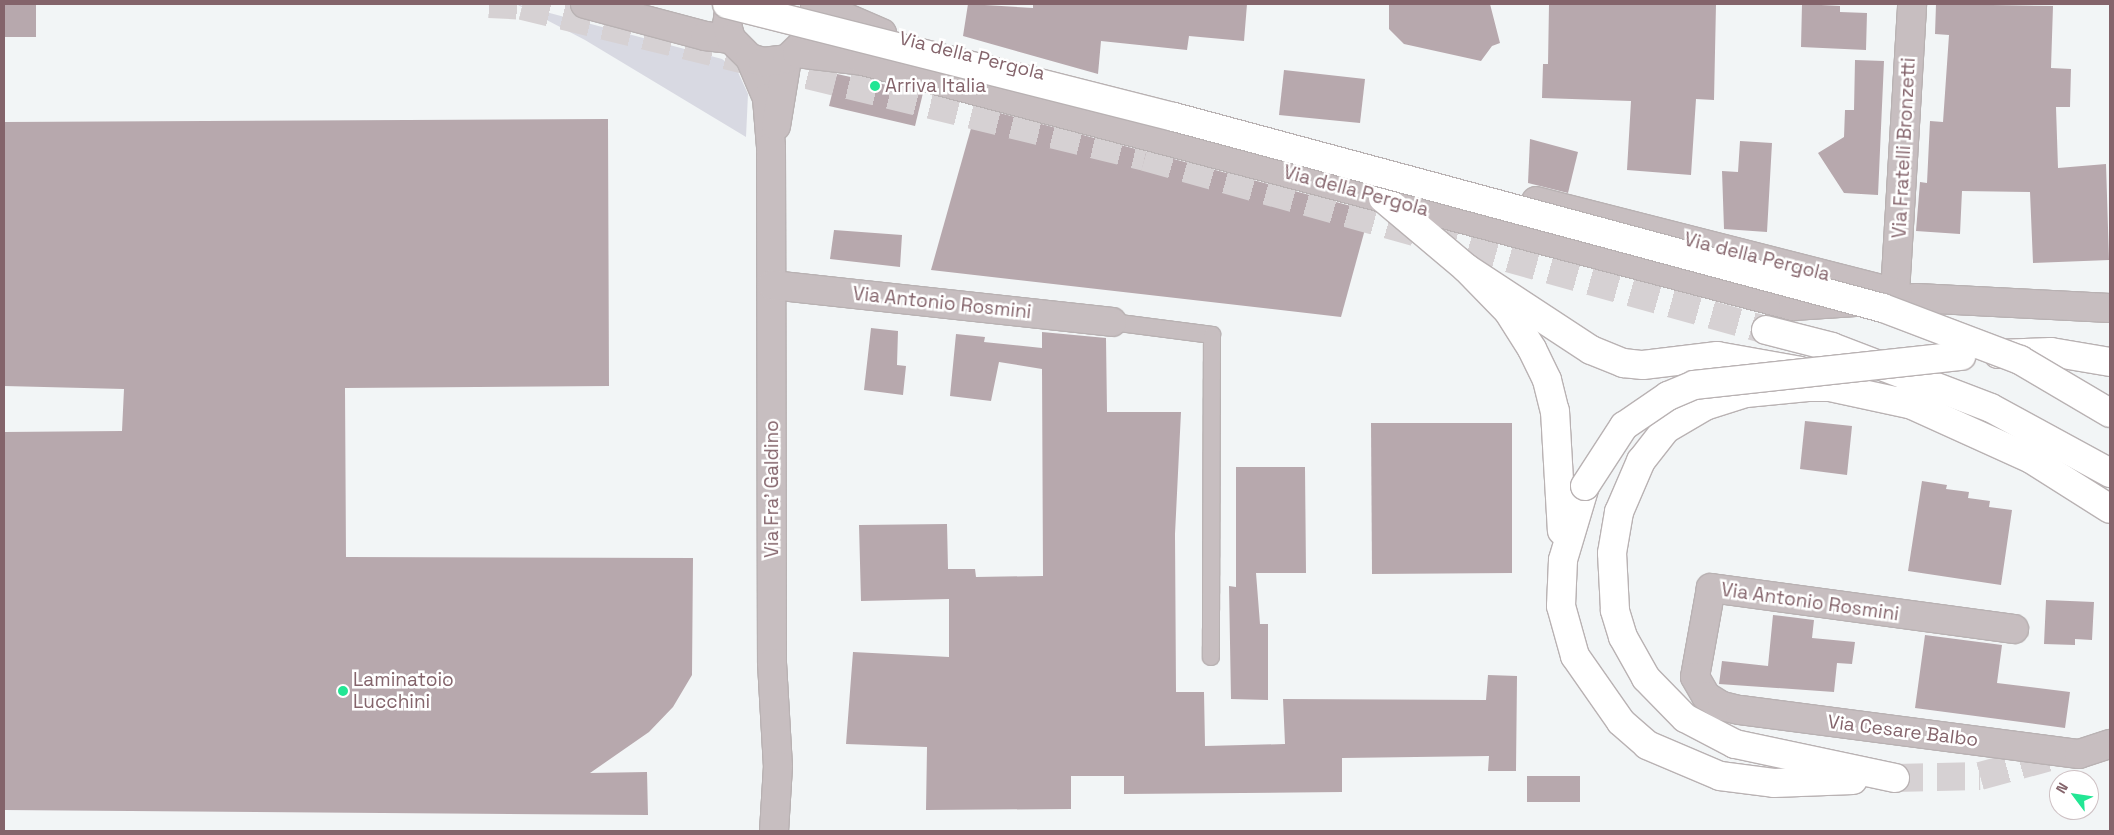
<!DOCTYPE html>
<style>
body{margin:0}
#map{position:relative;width:2114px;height:835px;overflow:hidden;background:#f2f5f6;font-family:"Space Grotesk",sans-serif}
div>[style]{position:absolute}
.green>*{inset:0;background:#d8d9e2}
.building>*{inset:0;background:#b7a8ad}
.trunk-tunnel>*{height:28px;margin-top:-14px;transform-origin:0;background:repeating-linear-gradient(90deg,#d6d1d3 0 28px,transparent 0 42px)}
.roads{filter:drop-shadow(1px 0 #b9b2b3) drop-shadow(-1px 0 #b9b2b3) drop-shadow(0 1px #b9b2b3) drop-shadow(0 -1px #b9b2b3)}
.service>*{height:16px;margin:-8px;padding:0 8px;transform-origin:8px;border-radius:8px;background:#c7bec0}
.minor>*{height:28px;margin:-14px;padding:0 14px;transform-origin:14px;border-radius:14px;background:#c7bec0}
.tertiary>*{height:28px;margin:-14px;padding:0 14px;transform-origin:14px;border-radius:14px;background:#c7bec0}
.trunk>*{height:28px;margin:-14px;padding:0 14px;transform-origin:14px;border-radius:14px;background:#fff}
.bridges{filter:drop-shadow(1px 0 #b9b2b3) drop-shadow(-1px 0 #b9b2b3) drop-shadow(0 1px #b9b2b3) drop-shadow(0 -1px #b9b2b3)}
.trunk-bridge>*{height:28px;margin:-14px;padding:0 14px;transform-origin:14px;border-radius:14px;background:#fff}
.dots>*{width:14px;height:14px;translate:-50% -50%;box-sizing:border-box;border:2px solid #fff;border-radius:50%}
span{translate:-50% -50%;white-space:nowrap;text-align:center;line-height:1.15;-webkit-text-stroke:5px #fff;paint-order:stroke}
.street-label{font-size:19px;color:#84646b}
.poi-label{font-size:19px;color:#84646b}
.left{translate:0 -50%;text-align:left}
.frame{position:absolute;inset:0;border:5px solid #84646b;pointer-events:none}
.north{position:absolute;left:2049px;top:770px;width:50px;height:50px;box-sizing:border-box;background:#fff;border:1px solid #cec1c4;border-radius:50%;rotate:301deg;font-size:14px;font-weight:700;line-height:20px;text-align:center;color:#84646b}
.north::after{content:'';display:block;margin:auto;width:18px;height:22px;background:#22e694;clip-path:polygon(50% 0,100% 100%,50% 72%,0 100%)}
</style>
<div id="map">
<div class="green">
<i style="clip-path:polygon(516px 4px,722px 59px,737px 70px,748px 94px,746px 137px,585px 40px)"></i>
</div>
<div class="building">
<i style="clip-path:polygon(4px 4px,36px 4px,36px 37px,4px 37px)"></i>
<i style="clip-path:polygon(968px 4px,1033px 8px,1033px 4px,1247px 4px,1244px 41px,1189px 36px,1187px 50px,1101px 41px,1098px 74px,963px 36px)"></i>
<i style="clip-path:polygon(1389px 4px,1490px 4px,1500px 43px,1492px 46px,1481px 61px,1404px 44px,1389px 29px)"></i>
<i style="clip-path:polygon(1549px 4px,1716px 4px,1714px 100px,1696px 99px,1691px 175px,1627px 170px,1631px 101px,1542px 98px,1543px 64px,1548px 64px)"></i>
<i style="clip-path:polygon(1802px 4px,1840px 6px,1840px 12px,1867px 13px,1866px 50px,1801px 47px)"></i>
<i style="clip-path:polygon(1936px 4px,2053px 6px,2051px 68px,2071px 69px,2070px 107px,2056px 107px,2058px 168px,2106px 164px,2109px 260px,2033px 263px,2030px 192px,1962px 191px,1960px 234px,1916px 231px,1920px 182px,1927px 183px,1930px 121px,1943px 122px,1949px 35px,1935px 34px)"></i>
<i style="clip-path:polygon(1855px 60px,1884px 61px,1878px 195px,1844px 193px,1818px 153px,1844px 137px,1845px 110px,1854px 110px)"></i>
<i style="clip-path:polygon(1284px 70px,1365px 79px,1360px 123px,1279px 115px)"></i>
<i style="clip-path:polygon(837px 74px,923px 93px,915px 126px,829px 106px)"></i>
<i style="clip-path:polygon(977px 107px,1370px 211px,1341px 317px,931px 270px)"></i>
<i style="clip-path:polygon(608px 119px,609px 386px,345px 388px,346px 557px,693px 558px,692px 675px,673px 707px,649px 732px,590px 773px,647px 772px,648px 815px,4px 810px,4px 432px,122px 431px,124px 389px,4px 386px,4px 122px)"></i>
<i style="clip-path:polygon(1530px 139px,1578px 152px,1568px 193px,1528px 183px)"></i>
<i style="clip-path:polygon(1740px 141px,1772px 143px,1767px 232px,1724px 229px,1722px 171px,1738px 172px)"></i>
<i style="clip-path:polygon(834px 230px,902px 235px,900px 267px,830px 259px)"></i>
<i style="clip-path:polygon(871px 328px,898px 331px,897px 365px,906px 366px,903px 395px,864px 390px)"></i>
<i style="clip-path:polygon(1042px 332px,1106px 338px,1107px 412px,1181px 412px,1175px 534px,1176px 692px,1204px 692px,1205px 746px,1285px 744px,1283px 699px,1486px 700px,1488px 675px,1517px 676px,1516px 771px,1488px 771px,1489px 756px,1342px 758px,1342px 792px,1124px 794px,1124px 776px,1071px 776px,1071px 809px,926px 810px,927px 747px,846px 744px,853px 652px,949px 657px,949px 599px,861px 601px,859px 525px,947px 524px,948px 569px,975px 569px,976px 577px,1043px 576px,1042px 369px,999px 362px,991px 401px,950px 396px,956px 334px,985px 337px,984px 342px,1042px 348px)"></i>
<i style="clip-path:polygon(1805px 421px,1852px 426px,1847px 475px,1800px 469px)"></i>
<i style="clip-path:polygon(1371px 423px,1512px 423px,1512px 573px,1372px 574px)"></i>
<i style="clip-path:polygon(1236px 467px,1305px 467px,1306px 573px,1256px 573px,1260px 624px,1268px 624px,1268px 700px,1231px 699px,1229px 586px,1236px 587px)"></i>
<i style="clip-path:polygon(1922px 481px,1947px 485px,1946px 489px,1969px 492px,1968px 498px,1990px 501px,1989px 507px,2012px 510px,2001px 585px,1908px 571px)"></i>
<i style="clip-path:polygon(2046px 600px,2094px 602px,2092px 640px,2075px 639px,2075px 645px,2044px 644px)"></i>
<i style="clip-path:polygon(1773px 615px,1814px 620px,1812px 638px,1855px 642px,1852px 664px,1837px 663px,1834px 692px,1719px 684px,1722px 661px,1768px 666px)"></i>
<i style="clip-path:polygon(1925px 635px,2002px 645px,1997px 683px,2070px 692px,2065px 728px,1915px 708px)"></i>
<i style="clip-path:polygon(1527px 776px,1580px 776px,1580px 802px,1527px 802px)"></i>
</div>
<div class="trunk-tunnel">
<i style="left:489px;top:4px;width:33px;rotate:3deg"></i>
<i style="left:522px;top:6px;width:641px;rotate:13.62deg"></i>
<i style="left:1145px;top:157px;width:645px;rotate:15.57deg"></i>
<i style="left:1895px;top:778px;width:85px;rotate:-1.3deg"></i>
<i style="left:1980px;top:776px;width:95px;rotate:-15.2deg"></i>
</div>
<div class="roads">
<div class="service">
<i style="left:1112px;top:322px;width:101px;rotate:7.4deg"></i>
<i style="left:1212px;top:335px;width:322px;rotate:90.2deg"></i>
</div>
<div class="minor">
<i style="left:750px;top:58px;width:43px;rotate:67deg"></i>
<i style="left:767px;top:98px;width:49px;rotate:85.3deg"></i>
<i style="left:771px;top:147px;width:516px;rotate:89.89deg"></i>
<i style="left:772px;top:663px;width:103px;rotate:86.7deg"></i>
<i style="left:778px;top:766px;width:65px;rotate:93.5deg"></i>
<i style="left:776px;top:126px;width:68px;rotate:-80.7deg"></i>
<i style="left:772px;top:285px;width:342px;rotate:6.2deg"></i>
<i style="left:1895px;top:293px;width:289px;rotate:-86.6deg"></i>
<i style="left:2014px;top:629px;width:306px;rotate:-172.3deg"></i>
<i style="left:1711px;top:588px;width:90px;rotate:100.2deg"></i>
<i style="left:1695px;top:677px;width:22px;rotate:60deg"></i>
<i style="left:1706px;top:696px;width:19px;rotate:32deg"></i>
<i style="left:1722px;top:706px;width:18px;rotate:13deg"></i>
<i style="left:1740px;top:710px;width:342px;rotate:7.4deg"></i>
<i style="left:2079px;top:754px;width:33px;rotate:-18deg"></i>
</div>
<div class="tertiary">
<i style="left:585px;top:4px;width:124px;rotate:14.9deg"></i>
<i style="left:705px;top:36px;width:26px;rotate:7deg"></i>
<i style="left:730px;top:4px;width:21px;rotate:98deg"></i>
<i style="left:727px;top:25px;width:15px;rotate:74deg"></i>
<i style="left:731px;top:39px;width:27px;rotate:45deg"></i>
<i style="left:750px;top:58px;width:14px;rotate:17deg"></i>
<i style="left:763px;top:62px;width:24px;rotate:-7deg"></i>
<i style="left:787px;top:59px;width:29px;rotate:-44deg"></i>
<i style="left:815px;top:4px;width:73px;rotate:23.4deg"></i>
<i style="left:797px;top:53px;width:66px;rotate:6.9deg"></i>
<i style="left:863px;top:61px;width:962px;rotate:14.76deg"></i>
<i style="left:1793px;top:306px;width:124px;rotate:-3.7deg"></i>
<i style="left:1917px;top:298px;width:193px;rotate:3deg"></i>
<i style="left:1536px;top:201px;width:373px;rotate:14.3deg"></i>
</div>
<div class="trunk">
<i style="left:1383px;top:198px;width:109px;rotate:40.1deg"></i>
<i style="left:1466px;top:268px;width:60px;rotate:45.7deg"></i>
<i style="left:1508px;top:311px;width:45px;rotate:57.7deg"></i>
<i style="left:1532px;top:349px;width:34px;rotate:64deg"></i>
<i style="left:1547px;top:380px;width:32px;rotate:76deg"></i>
<i style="left:1555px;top:411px;width:120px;rotate:86.7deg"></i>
<i style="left:1466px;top:268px;width:149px;rotate:33.3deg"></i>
<i style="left:1591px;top:350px;width:35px;rotate:22deg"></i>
<i style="left:1623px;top:363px;width:20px;rotate:6deg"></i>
<i style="left:1643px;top:365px;width:75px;rotate:-6.9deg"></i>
<i style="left:1717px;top:356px;width:84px;rotate:10.2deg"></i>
<i style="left:1766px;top:330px;width:68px;rotate:14.4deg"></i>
<i style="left:1832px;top:347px;width:170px;rotate:21deg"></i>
<i style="left:1991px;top:408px;width:136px;rotate:28.6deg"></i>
<i style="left:1998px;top:354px;width:53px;rotate:-2.2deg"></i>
<i style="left:2051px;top:352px;width:60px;rotate:9.6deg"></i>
<i style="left:1901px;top:400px;width:143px;rotate:24.4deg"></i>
<i style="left:2031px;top:459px;width:93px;rotate:32.3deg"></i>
<i style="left:1585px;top:486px;width:77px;rotate:106.6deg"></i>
<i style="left:1563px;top:560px;width:46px;rotate:92.5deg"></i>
<i style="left:1561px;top:606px;width:52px;rotate:74.4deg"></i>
<i style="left:1575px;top:656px;width:80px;rotate:55.1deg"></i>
<i style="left:1621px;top:722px;width:35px;rotate:41deg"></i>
<i style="left:1647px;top:745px;width:79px;rotate:23deg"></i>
<i style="left:1720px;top:776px;width:54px;rotate:7.4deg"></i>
<i style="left:1774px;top:783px;width:79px;rotate:-2.2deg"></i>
<i style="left:1895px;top:778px;width:164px;rotate:-168deg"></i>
<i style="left:1735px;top:744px;width:56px;rotate:-152.5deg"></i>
<i style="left:1685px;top:718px;width:56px;rotate:-134.3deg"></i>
<i style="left:1646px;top:678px;width:47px;rotate:-119.3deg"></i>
<i style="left:1623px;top:637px;width:28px;rotate:-107deg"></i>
<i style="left:1615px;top:610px;width:57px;rotate:-93deg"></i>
<i style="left:1612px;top:553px;width:42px;rotate:-80.3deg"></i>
<i style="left:1619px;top:512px;width:56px;rotate:-66.7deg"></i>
<i style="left:1641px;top:461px;width:41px;rotate:-52deg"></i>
<i style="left:1666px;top:429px;width:45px;rotate:-30.5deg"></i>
<i style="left:1705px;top:406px;width:43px;rotate:-17.6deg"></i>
<i style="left:1746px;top:393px;width:62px;rotate:-5.5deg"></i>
<i style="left:1808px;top:387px;width:22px"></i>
<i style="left:1830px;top:387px;width:90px;rotate:12.2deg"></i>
</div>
</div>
<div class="bridges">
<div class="trunk-bridge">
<i style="left:727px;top:4px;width:461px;rotate:14.2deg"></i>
<i style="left:1174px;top:117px;width:734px;rotate:15.08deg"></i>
<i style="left:1883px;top:308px;width:147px;rotate:20.8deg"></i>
<i style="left:2020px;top:360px;width:104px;rotate:30.5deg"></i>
<i style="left:1585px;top:486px;width:72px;rotate:-57deg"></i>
<i style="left:1624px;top:426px;width:53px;rotate:-34.3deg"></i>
<i style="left:1668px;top:396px;width:28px;rotate:-23deg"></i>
<i style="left:1694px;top:385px;width:269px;rotate:-6.2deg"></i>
</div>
</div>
<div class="dots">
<i style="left:875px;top:86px;background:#22e694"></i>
<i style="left:343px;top:691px;background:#22e694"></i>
</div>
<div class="street-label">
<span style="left:972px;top:56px;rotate:14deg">Via della Pergola</span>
<span style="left:1904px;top:148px;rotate:-87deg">Via Fratelli Bronzetti</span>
<span style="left:1356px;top:191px;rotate:15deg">Via della Pergola</span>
<span style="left:1757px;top:257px;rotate:14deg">Via della Pergola</span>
<span style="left:942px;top:303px;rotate:6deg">Via Antonio Rosmini</span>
<span style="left:772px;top:489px;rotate:-90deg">Via Fra' Galdino</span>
<span style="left:1810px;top:602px;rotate:8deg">Via Antonio Rosmini</span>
<span style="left:1903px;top:731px;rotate:7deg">Via Cesare Balbo</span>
</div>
<div class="poi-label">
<span class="left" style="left:885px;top:86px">Arriva Italia</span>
<span class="left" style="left:353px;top:691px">Laminatoio<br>Lucchini</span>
</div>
<div class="frame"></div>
<div class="north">N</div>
</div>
